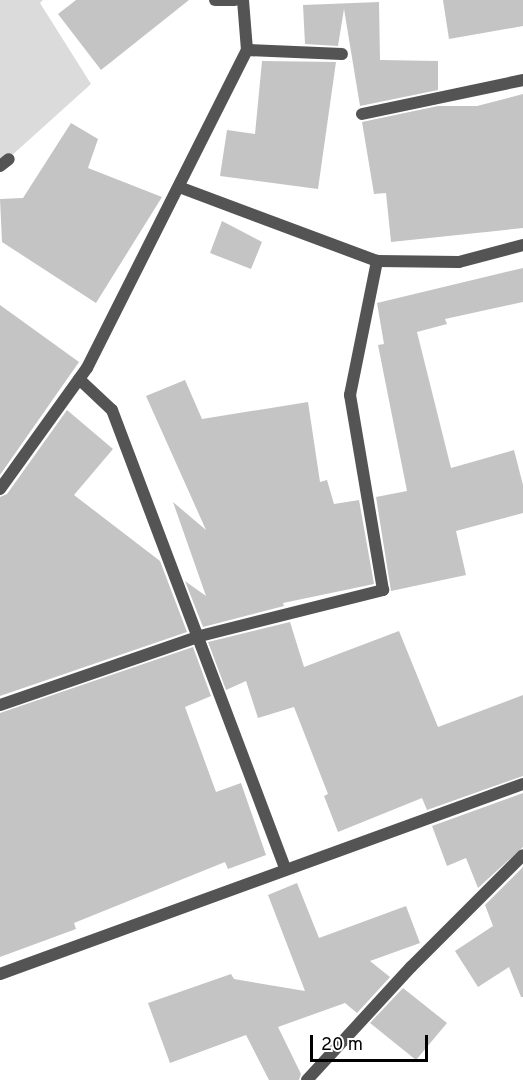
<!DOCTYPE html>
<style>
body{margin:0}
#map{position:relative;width:523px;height:1080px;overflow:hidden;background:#fff;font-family:Overpass,sans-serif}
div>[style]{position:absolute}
.green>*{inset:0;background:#dbdbdb}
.building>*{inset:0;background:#c4c4c4}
.minor>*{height:12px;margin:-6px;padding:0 6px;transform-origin:6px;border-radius:6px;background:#545454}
span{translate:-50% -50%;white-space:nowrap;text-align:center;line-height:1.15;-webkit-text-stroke:5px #fff;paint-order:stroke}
.scale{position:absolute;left:310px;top:1035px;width:118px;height:27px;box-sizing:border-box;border:3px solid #000;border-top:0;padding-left:8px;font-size:18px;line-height:21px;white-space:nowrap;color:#000;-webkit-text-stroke:4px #fff;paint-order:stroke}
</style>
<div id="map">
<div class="green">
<i style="clip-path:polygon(0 0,43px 0,40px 3px,91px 84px,0 166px)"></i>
</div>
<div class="building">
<i style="clip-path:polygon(76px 0,189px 0,101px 70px,58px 14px)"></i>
<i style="clip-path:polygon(443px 0,523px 0,523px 26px,449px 39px)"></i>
<i style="clip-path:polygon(379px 2px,380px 60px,438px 61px,438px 90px,360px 106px,344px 9px,338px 46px,305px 44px,303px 5px)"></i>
<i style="clip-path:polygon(262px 61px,336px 62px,318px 189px,220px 176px,227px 130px,255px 134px)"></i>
<i style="clip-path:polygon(523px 94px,523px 228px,391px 242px,386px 193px,374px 194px,362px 122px,438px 106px,477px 106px)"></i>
<i style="clip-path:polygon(71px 123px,98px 139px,88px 168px,162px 197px,96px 303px,2px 242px,0 199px,23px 198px)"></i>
<i style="clip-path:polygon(222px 221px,262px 242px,251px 269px,210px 253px)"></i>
<i style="clip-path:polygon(523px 268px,523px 302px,445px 319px,447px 324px,417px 332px,451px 468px,514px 450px,523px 485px,523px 513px,456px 531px,466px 575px,391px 591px,376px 497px,407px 491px,378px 345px,384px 344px,377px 303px)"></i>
<i style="clip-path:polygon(0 305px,79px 362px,0 475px)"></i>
<i style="clip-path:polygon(185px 380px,202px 419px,308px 402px,320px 482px,327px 480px,334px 504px,359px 500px,374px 584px,283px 603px,284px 606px,203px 627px,185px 581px,206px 596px,173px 502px,206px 530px,146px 396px)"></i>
<i style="clip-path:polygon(67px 410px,113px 449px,74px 495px,160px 561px,187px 632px,0 696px,0 497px,7px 494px)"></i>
<i style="clip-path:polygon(290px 622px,304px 667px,399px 631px,438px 727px,523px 695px,523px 776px,427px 810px,422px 798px,338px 832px,324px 796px,328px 794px,294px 707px,258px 718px,246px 681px,226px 690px,208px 642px)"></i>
<i style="clip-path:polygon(193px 647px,211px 696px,185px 707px,216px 792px,241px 783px,266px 855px,228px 869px,225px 862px,74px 923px,76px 929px,0 957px,0 713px)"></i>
<i style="clip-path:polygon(523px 793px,523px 847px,478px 888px,466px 858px,447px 866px,432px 826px)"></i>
<i style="clip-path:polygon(523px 867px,523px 997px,521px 997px,509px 967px,478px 987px,455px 951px,493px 926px,485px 905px)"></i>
<i style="clip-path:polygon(297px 883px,319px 938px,406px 906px,420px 943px,370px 961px,390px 977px,357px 1013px,345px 1003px,278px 1027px,301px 1074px,299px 1080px,269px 1080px,246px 1035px,170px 1063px,148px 1003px,231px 974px,234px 979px,305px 991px,268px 895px)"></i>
<i style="clip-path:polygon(403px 988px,447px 1023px,416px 1060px,370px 1023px)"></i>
</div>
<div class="minor">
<i style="left:215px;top:0;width:20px"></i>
<i style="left:247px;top:50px;width:95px;rotate:2.4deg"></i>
<i style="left:362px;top:114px;width:165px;rotate:-11.9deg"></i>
<i style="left:0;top:166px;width:11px;rotate:-38deg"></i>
<i style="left:179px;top:187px;width:211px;rotate:20.5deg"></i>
<i style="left:79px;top:379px;width:45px;rotate:43.2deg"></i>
<i style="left:112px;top:410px;width:491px;rotate:69.3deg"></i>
<i style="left:0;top:489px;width:149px;rotate:-54.3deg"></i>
<i style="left:87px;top:368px;width:356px;rotate:-63.3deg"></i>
<i style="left:247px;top:50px;width:50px;rotate:-94.6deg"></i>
<i style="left:0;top:705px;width:212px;rotate:-19deg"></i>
<i style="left:200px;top:636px;width:189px;rotate:-14.1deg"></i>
<i style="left:383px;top:590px;width:198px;rotate:-99.6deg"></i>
<i style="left:350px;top:395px;width:137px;rotate:-78.6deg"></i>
<i style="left:377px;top:261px;width:82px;rotate:0.7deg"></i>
<i style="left:459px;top:262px;width:66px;rotate:-14.9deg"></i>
<i style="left:0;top:974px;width:556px;rotate:-19.97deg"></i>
<i style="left:307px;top:1080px;width:154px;rotate:-47.4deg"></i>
<i style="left:411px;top:967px;width:158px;rotate:-45deg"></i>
</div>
<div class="scale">20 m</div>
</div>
